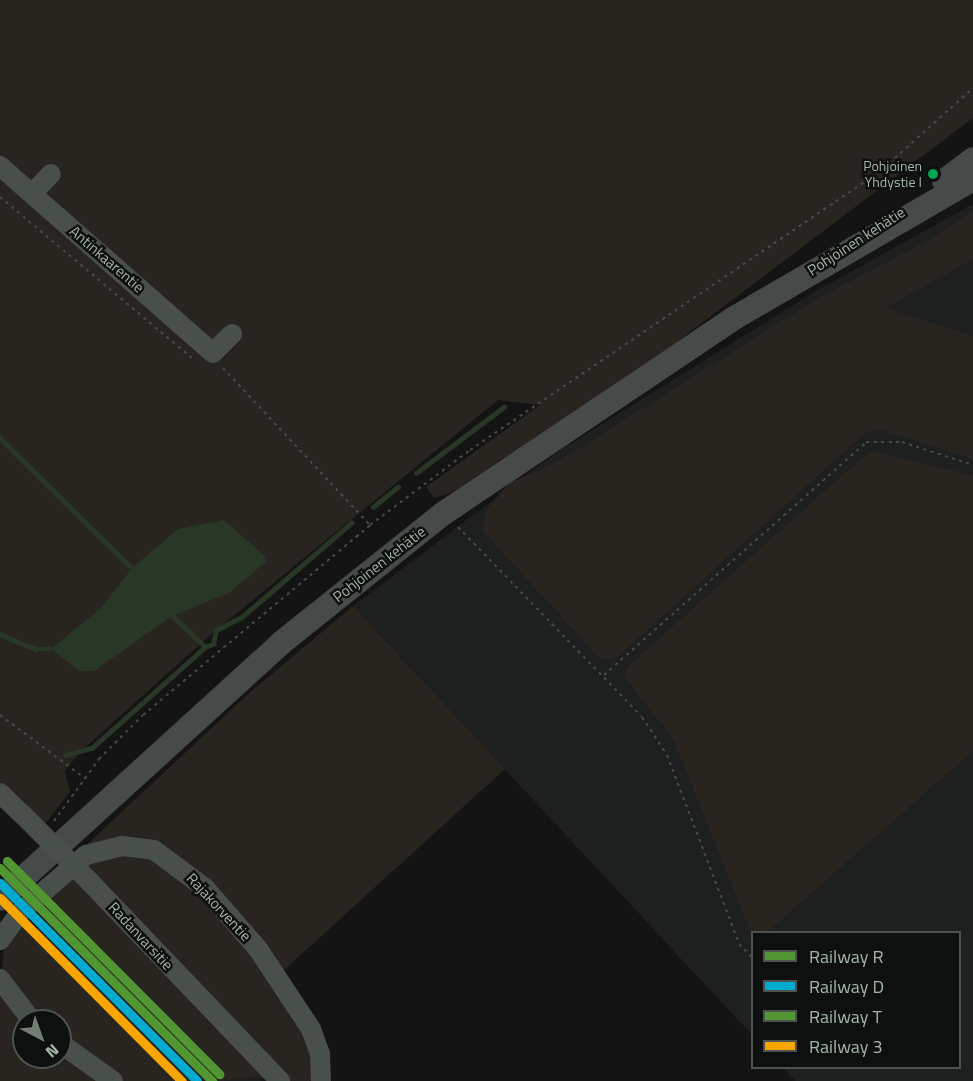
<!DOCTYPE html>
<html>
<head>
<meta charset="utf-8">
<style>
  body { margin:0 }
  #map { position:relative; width:973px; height:1081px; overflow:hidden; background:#141414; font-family:"Titillium Web",sans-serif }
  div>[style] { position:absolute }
  .built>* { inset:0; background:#1e201f }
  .green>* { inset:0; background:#28241f }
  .water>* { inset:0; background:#283726 }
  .stream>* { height:4.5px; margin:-2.25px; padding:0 2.25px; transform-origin:2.25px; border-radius:2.25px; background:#283726 }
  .path>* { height:2px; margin-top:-1px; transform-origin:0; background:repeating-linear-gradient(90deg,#454a46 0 3px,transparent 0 7.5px) }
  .minor>* { height:20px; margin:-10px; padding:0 10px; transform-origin:10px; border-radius:10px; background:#494f4a }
  .major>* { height:24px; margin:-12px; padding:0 12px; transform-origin:12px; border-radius:12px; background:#464a48 }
  .minor-bridge>* { height:20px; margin:-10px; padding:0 10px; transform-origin:10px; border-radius:10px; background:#494f4a }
  .rail-1>* { height:9px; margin:-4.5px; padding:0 4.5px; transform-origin:4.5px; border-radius:4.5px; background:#529533 }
  .rail-2>* { height:9px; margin:-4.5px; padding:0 4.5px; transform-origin:4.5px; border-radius:4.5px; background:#00a9ce }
  .rail-3>* { height:9px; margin:-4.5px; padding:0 4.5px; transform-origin:4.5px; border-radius:4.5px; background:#529533 }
  .rail-4>* { height:9px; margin:-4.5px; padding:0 4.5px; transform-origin:4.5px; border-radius:4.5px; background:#f7a600 }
  .dots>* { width:16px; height:16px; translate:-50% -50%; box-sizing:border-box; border:3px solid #0e100f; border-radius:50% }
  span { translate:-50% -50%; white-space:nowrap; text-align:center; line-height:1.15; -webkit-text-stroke:5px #0e100f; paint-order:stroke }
  .bus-label { font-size:14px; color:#a3b7a7 }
  .right { translate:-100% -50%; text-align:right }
  .street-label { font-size:15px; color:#a3b7a7 }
  .legend { position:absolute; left:751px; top:931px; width:210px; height:138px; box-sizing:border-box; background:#0e100f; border:2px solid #4a534c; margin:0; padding:8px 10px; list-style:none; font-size:18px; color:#a3b7a7 }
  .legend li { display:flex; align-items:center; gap:12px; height:30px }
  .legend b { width:30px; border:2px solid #4a534c }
  .north { position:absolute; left:12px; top:1009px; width:60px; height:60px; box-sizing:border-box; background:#0e100f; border:2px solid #4a534c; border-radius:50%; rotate:139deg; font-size:16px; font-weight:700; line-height:24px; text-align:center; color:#a3b7a7 }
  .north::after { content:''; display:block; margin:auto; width:21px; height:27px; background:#717e74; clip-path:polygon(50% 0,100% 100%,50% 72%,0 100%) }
</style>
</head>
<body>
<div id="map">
  <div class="built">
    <div style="clip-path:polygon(973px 204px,973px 1081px,796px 1081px,783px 1068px,960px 1068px,960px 932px,752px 932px,752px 1035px,353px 606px,554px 454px,816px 291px)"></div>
    <div style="clip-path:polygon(74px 893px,261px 1081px,191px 1081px,36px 930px)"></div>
  </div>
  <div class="green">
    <div style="clip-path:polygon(0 0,973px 0,973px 118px,678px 341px,452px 493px,434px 498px,426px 487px,540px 405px,498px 400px,216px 630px,80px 752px,65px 771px,70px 792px,44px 825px,0 788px)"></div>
    <div style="clip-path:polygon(973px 211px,973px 259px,886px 308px,973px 336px,973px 459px,882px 430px,865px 433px,615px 659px,600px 659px,483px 531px,486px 510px,509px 483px,559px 461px,820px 297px,933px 238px)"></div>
    <div style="clip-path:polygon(870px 451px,973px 475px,973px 751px,767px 932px,752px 935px,673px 739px,624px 677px,627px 667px)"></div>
    <div style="clip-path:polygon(353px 606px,505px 769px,283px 971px,209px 884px,117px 839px,81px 850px,248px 694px)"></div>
    <div style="clip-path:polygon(146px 852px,205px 894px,305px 1024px,317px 1081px,286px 1081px,82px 863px)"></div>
    <div style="clip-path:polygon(71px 872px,274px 1081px,254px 1077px,219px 1081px,40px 898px)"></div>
    <div style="clip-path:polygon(24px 917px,36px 930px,191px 1081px,120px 1081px,60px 1035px,60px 1021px,43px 1021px,2px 969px,5px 939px)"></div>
    <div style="clip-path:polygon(0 989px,24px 1021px,24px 1057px,60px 1057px,60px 1047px,105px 1081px,0 1081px)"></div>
  </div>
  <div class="water">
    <div style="clip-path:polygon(224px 520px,264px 555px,266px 562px,229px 593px,172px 616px,94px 671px,79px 671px,51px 649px,102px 607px,132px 568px,178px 529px)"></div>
  </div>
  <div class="stream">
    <div style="left:0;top:438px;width:185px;rotate:44.6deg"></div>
    <div style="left:416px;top:473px;width:110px;rotate:-36.9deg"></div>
    <div style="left:373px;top:507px;width:32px;rotate:-39deg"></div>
    <div style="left:0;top:634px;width:39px;rotate:23deg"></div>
    <div style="left:36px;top:649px;width:15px"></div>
    <div style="left:205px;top:647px;width:9px;rotate:-21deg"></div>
    <div style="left:213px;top:644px;width:14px;rotate:-78deg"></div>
    <div style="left:216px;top:630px;width:30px;rotate:-27deg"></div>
    <div style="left:243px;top:616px;width:143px;rotate:-40.7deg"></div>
    <div style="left:65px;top:755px;width:28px;rotate:-15deg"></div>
    <div style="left:92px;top:748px;width:152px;rotate:-41.8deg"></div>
    <div style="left:205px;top:647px;width:45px;rotate:-136.8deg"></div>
  </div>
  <div class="path">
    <div style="left:0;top:197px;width:253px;rotate:40deg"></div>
    <div style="left:223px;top:368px;width:215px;rotate:46.9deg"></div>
    <div style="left:458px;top:527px;width:264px;rotate:45.9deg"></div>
    <div style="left:642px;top:717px;width:45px;rotate:56.7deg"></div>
    <div style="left:667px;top:755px;width:202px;rotate:69.1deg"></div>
    <div style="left:739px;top:944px;width:18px;rotate:45deg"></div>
    <div style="left:604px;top:675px;width:351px;rotate:-41.6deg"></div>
    <div style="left:866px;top:442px;width:36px"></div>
    <div style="left:902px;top:442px;width:75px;rotate:17.9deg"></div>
    <div style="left:0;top:715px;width:107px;rotate:36.7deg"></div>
    <div style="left:54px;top:821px;width:77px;rotate:-54deg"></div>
    <div style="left:99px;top:759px;width:62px;rotate:-45deg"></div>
    <div style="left:143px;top:715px;width:296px;rotate:-39.9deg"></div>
    <div style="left:370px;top:525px;width:125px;rotate:-36.9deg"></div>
    <div style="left:470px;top:450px;width:493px;rotate:-34.2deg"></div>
    <div style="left:878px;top:173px;width:127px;rotate:-41.8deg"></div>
  </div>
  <div class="minor">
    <div style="left:0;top:166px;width:283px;rotate:41.3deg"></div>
    <div style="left:213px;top:353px;width:27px;rotate:-45deg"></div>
    <div style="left:33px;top:193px;width:26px;rotate:-47deg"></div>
    <div style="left:0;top:793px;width:30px;rotate:44deg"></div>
    <div style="left:89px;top:881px;width:277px;rotate:46.3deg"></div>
    <div style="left:0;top:940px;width:34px;rotate:-54deg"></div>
    <div style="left:20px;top:912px;width:87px;rotate:-40.8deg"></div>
    <div style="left:86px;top:855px;width:37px;rotate:-14deg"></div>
    <div style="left:122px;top:846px;width:32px;rotate:7deg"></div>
    <div style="left:154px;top:850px;width:64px;rotate:36.7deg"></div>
    <div style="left:205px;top:888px;width:81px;rotate:49deg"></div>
    <div style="left:258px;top:949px;width:96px;rotate:56.5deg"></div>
    <div style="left:311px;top:1029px;width:27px;rotate:70deg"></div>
    <div style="left:320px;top:1054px;width:27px;rotate:88deg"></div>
    <div style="left:0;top:979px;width:53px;rotate:52.7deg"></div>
    <div style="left:60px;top:1043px;width:65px;rotate:35.6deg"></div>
  </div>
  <div class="major">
    <div style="left:944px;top:181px;width:36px;rotate:-37deg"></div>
    <div style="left:0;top:899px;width:380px;rotate:-42.3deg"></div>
    <div style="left:281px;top:643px;width:208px;rotate:-38.6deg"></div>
    <div style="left:444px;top:513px;width:352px;rotate:-33.9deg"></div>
    <div style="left:736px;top:317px;width:274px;rotate:-30.2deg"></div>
  </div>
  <div class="minor-bridge">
    <div style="left:22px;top:814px;width:95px;rotate:45deg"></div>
  </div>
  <div class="rail-1">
    <div style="left:0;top:868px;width:301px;rotate:45.1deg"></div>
  </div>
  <div class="rail-2">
    <div style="left:0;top:883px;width:279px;rotate:45.1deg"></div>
  </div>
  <div class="rail-3">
    <div style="left:7px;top:861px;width:301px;rotate:45.1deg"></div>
  </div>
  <div class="rail-4">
    <div style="left:0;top:898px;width:258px;rotate:45.2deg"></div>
  </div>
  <div class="dots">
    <div style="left:933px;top:174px;background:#00a651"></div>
  </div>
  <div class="bus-label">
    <span class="right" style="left:922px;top:174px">Pohjoinen<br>Yhdystie I</span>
  </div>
  <div class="street-label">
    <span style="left:856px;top:241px;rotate:-33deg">Pohjoinen kehätie</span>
    <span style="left:107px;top:259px;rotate:41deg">Antinkaarentie</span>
    <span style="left:379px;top:564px;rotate:-38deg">Pohjoinen kehätie</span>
    <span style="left:219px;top:907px;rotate:47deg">Rajakorventie</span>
    <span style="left:141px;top:936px;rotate:47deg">Radanvarsitie</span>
  </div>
  <ul class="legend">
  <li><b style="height:8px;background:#529533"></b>Railway R</li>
  <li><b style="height:8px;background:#00a9ce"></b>Railway D</li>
  <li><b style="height:8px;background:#529533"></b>Railway T</li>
  <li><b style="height:8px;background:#f7a600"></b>Railway 3</li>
  </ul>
  <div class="north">N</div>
</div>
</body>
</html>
